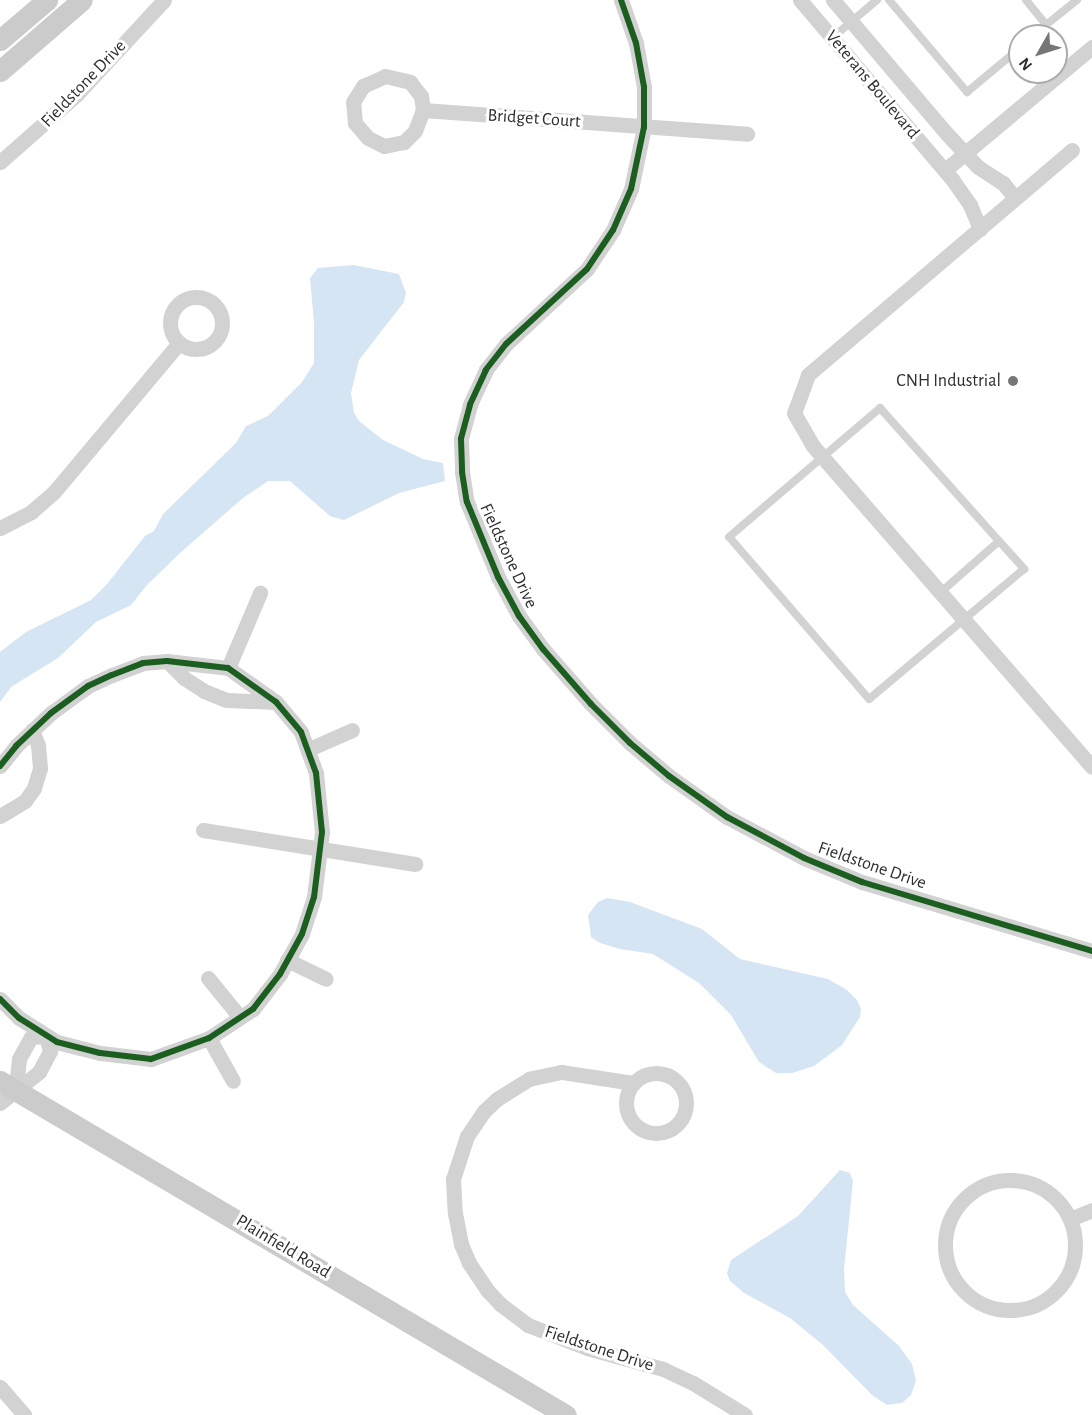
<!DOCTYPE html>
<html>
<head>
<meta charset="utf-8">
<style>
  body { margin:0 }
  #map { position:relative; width:1092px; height:1415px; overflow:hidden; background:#fff; font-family:"Alegreya Sans",sans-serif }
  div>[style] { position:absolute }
  .water>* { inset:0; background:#d5e5f4 }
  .lane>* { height:8px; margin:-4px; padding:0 4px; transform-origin:4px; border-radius:4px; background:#d2d2d2 }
  .street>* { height:15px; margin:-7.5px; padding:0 7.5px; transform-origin:7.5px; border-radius:7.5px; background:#d2d2d2 }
  .street>.ring { margin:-7.5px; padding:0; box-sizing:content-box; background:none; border:15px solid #d2d2d2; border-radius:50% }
  .secondary>* { height:21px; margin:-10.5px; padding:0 10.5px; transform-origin:10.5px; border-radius:10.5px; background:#cbcbcb }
  .cycleway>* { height:6px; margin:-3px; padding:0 3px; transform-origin:3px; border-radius:3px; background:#1b5e20 }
  .dots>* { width:16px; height:16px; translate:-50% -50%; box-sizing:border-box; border:3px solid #fff; border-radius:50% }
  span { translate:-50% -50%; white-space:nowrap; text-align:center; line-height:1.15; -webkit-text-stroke:6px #fff; paint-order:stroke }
  .street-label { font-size:18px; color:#2d2d2d }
  .poi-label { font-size:18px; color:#2d2d2d }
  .right { translate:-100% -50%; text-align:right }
  .north { position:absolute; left:1008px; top:24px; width:60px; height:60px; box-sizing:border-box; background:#fff; border:2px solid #ababab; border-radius:50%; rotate:231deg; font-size:16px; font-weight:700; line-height:24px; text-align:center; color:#2d2d2d }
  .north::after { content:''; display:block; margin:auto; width:21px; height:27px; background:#767676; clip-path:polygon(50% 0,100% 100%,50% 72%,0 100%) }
</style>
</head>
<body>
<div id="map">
  <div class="water">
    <div style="clip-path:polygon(353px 265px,399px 274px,406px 293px,404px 302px,359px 360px,351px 393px,354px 413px,359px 421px,383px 440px,423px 459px,443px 463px,445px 481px,399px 493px,344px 520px,330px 516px,290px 481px,268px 481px,243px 498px,180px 553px,147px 585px,131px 605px,96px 622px,58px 658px,11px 687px,0 702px,0 652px,26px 632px,91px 600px,107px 584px,145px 536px,154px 531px,163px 514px,236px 443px,246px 426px,268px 416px,302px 382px,314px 363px,314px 323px,310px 278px,318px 268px)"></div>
    <div style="clip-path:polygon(607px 898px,630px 902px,702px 929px,740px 959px,828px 979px,847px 990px,857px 1000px,861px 1009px,860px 1017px,842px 1045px,814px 1066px,792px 1073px,776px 1073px,759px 1062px,731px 1015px,699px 983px,653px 954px,620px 949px,600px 943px,591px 937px,588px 915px,598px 902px)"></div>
    <div style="clip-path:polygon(840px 1170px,850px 1173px,853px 1181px,844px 1269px,845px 1292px,853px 1305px,899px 1346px,912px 1364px,916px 1381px,911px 1395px,902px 1403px,887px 1405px,872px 1395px,823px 1345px,790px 1318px,744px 1293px,730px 1281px,727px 1273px,731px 1260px,798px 1216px)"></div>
  </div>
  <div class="lane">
    <div style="left:889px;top:0;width:121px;rotate:49.7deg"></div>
    <div style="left:967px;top:92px;width:69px;rotate:-39.7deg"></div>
    <div style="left:1026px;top:0;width:32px;rotate:51deg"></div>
    <div style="left:1046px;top:25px;width:16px;rotate:137deg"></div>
    <div style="left:1046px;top:25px;width:40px;rotate:-39deg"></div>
    <div style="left:832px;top:38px;width:59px;rotate:-40.2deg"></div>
    <div style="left:941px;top:592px;width:77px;rotate:-41.3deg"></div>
    <div style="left:999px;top:541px;width:38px;rotate:48deg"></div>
    <div style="left:1024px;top:569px;width:202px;rotate:140deg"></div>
    <div style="left:869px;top:699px;width:214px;rotate:-130.8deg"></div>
    <div style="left:729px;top:537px;width:199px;rotate:-40.5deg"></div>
    <div style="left:880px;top:408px;width:178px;rotate:48.2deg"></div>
  </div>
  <div class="street">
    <div style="left:621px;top:0;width:46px;rotate:70.8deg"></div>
    <div style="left:636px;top:43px;width:45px;rotate:79.7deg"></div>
    <div style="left:644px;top:87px;width:40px;rotate:90deg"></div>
    <div style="left:644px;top:127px;width:63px;rotate:101.8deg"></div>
    <div style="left:631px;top:189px;width:45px;rotate:113.7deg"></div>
    <div style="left:613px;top:230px;width:47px;rotate:123.7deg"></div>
    <div style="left:587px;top:269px;width:110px;rotate:137.2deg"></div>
    <div style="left:506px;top:344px;width:33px;rotate:128deg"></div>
    <div style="left:486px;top:370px;width:38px;rotate:115deg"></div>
    <div style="left:470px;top:405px;width:35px;rotate:105deg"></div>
    <div style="left:461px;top:439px;width:33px;rotate:88deg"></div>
    <div style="left:462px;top:472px;width:30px;rotate:81deg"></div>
    <div style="left:467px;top:502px;width:81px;rotate:67.5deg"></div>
    <div style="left:498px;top:577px;width:44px;rotate:61.7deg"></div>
    <div style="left:519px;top:616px;width:41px;rotate:54deg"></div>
    <div style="left:543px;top:649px;width:73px;rotate:48.9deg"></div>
    <div style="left:591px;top:704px;width:55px;rotate:45deg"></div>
    <div style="left:630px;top:743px;width:51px;rotate:40.2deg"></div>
    <div style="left:669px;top:776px;width:71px;rotate:35.3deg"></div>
    <div style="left:727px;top:817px;width:87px;rotate:28deg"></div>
    <div style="left:804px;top:858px;width:63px;rotate:22.5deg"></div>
    <div style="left:862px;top:882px;width:240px;rotate:16.7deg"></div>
    <div style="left:800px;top:0;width:235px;rotate:49.7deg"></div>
    <div style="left:952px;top:179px;width:32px;rotate:55deg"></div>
    <div style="left:970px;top:205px;width:26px;rotate:67deg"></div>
    <div style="left:833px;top:0;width:176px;rotate:49.6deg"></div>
    <div style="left:947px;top:134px;width:45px;rotate:46.8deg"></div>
    <div style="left:978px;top:167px;width:30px;rotate:33deg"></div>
    <div style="left:1003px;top:183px;width:19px;rotate:51deg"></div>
    <div style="left:385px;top:76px;width:26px;rotate:13deg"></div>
    <div style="left:410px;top:82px;width:18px;rotate:52deg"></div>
    <div style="left:421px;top:96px;width:14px;rotate:82deg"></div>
    <div style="left:423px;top:110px;width:22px;rotate:111deg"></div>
    <div style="left:415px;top:131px;width:16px;rotate:135deg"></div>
    <div style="left:404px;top:142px;width:20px;rotate:169deg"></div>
    <div style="left:384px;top:146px;width:18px;rotate:-153deg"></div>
    <div style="left:368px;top:138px;width:20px;rotate:-131deg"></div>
    <div style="left:355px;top:123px;width:21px;rotate:-95deg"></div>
    <div style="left:353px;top:102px;width:19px;rotate:-58deg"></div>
    <div style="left:363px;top:86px;width:24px;rotate:-24deg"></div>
    <div style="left:423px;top:110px;width:325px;rotate:4.2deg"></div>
    <div style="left:1072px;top:150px;width:347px;rotate:139.6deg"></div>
    <div style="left:808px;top:375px;width:40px;rotate:110.2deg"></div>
    <div style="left:794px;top:413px;width:38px;rotate:60deg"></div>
    <div style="left:813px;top:446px;width:425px;rotate:49deg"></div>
    <div style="left:0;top:162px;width:103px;rotate:-41.4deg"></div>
    <div style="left:77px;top:94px;width:128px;rotate:-47.2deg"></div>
    <div style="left:945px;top:170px;width:192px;rotate:-39.9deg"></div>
    <div class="ring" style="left:170px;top:297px;width:37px;height:37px"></div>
    <div style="left:0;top:528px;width:35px;rotate:-27deg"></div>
    <div style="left:31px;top:512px;width:30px;rotate:-41deg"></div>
    <div style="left:54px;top:492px;width:194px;rotate:-50deg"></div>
    <div style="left:167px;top:661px;width:24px;rotate:45deg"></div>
    <div style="left:184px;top:678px;width:24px;rotate:33deg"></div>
    <div style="left:204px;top:691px;width:24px;rotate:22deg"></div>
    <div style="left:226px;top:700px;width:50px;rotate:2.3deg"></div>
    <div style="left:228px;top:668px;width:82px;rotate:-66.9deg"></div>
    <div style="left:309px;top:749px;width:47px;rotate:-23.8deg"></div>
    <div style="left:0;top:766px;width:26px;rotate:-51deg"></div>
    <div style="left:16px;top:746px;width:48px;rotate:-43.3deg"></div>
    <div style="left:51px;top:713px;width:46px;rotate:-36.1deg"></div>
    <div style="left:88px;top:686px;width:26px;rotate:-25deg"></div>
    <div style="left:112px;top:675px;width:33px;rotate:-21deg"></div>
    <div style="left:143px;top:663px;width:24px;rotate:-5deg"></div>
    <div style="left:167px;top:661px;width:61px;rotate:6.5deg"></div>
    <div style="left:228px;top:668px;width:59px;rotate:35.3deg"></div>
    <div style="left:276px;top:702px;width:39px;rotate:50deg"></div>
    <div style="left:301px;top:732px;width:44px;rotate:69.9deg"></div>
    <div style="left:316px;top:773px;width:59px;rotate:84.2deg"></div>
    <div style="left:322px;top:832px;width:65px;rotate:97deg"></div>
    <div style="left:314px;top:897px;width:39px;rotate:108deg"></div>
    <div style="left:302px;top:934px;width:46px;rotate:118.8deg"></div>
    <div style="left:280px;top:974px;width:44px;rotate:127.6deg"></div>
    <div style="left:253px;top:1009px;width:53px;rotate:146.6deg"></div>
    <div style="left:209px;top:1038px;width:62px;rotate:160.1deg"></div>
    <div style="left:151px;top:1059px;width:51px;rotate:-173.3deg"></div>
    <div style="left:100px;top:1053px;width:44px;rotate:-165.7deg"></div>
    <div style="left:57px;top:1042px;width:45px;rotate:-147.7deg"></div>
    <div style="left:19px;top:1018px;width:27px;rotate:-135deg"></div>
    <div style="left:0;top:816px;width:29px;rotate:-31deg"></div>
    <div style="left:25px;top:801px;width:16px;rotate:-55deg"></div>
    <div style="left:34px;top:788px;width:21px;rotate:-73deg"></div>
    <div style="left:40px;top:768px;width:23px;rotate:-95deg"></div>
    <div style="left:38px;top:745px;width:16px;rotate:-112deg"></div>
    <div style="left:203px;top:830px;width:215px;rotate:9.1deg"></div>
    <div style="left:287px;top:960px;width:43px;rotate:26deg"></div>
    <div style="left:208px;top:978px;width:49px;rotate:50.8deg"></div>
    <div style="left:209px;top:1038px;width:49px;rotate:60.8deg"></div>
    <div class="ring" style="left:626px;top:1073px;width:45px;height:45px"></div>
    <div style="left:633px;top:1083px;width:73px;rotate:-171.3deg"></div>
    <div style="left:561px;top:1072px;width:33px;rotate:168deg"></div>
    <div style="left:529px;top:1079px;width:38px;rotate:148deg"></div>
    <div style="left:497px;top:1099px;width:18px;rotate:137deg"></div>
    <div style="left:484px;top:1111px;width:30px;rotate:124deg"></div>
    <div style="left:467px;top:1136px;width:45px;rotate:108deg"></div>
    <div style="left:453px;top:1179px;width:34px;rotate:87deg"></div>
    <div style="left:455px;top:1213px;width:32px;rotate:79deg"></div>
    <div style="left:461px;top:1244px;width:21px;rotate:67deg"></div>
    <div style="left:469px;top:1263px;width:34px;rotate:56deg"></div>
    <div style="left:488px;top:1291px;width:18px;rotate:47deg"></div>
    <div style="left:500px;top:1304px;width:35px;rotate:37deg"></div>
    <div style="left:528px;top:1325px;width:63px;rotate:21.3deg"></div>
    <div style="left:587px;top:1348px;width:79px;rotate:15.4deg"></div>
    <div style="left:663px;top:1369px;width:33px;rotate:25deg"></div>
    <div style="left:693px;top:1383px;width:61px;rotate:31.6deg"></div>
    <div style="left:0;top:1103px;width:50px;rotate:-38.5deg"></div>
    <div style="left:39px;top:1072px;width:24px;rotate:-62deg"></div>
    <div style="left:50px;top:1051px;width:16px;rotate:-105deg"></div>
    <div style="left:46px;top:1036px;width:15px;rotate:176deg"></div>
    <div style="left:31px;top:1037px;width:25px;rotate:119deg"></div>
    <div style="left:19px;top:1059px;width:31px;rotate:96deg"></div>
    <div class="ring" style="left:945px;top:1180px;width:115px;height:115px"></div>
    <div style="left:1070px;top:1219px;width:24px;rotate:-22deg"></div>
    <div style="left:0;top:1387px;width:37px;rotate:49deg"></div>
  </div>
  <div class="secondary">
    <div style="left:0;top:40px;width:62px;rotate:-40.4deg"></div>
    <div style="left:0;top:71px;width:108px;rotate:-40.9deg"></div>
    <div style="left:0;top:1081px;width:657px;rotate:30.55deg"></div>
  </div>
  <div class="cycleway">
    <div style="left:621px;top:0;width:46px;rotate:70.8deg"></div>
    <div style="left:636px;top:43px;width:45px;rotate:79.7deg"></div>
    <div style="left:644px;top:87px;width:40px;rotate:90deg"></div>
    <div style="left:644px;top:127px;width:63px;rotate:101.8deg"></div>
    <div style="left:631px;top:189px;width:45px;rotate:113.7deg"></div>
    <div style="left:613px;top:230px;width:47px;rotate:123.7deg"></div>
    <div style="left:587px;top:269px;width:110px;rotate:137.2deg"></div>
    <div style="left:506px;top:344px;width:33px;rotate:128deg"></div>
    <div style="left:486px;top:370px;width:38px;rotate:115deg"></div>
    <div style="left:470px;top:405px;width:35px;rotate:105deg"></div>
    <div style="left:461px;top:439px;width:33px;rotate:88deg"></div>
    <div style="left:462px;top:472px;width:30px;rotate:81deg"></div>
    <div style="left:467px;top:502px;width:81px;rotate:67.5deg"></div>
    <div style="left:498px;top:577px;width:44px;rotate:61.7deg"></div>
    <div style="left:519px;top:616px;width:41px;rotate:54deg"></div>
    <div style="left:543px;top:649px;width:73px;rotate:48.9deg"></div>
    <div style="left:591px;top:704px;width:55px;rotate:45deg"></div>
    <div style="left:630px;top:743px;width:51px;rotate:40.2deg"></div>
    <div style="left:669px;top:776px;width:71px;rotate:35.3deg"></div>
    <div style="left:727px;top:817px;width:87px;rotate:28deg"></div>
    <div style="left:804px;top:858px;width:63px;rotate:22.5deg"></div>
    <div style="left:862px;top:882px;width:240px;rotate:16.7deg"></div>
    <div style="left:0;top:766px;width:26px;rotate:-51deg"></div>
    <div style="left:16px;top:746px;width:48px;rotate:-43.3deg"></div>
    <div style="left:51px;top:713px;width:46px;rotate:-36.1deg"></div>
    <div style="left:88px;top:686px;width:26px;rotate:-25deg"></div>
    <div style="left:112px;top:675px;width:33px;rotate:-21deg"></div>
    <div style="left:143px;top:663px;width:24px;rotate:-5deg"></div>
    <div style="left:167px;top:661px;width:61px;rotate:6.5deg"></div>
    <div style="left:228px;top:668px;width:59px;rotate:35.3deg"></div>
    <div style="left:276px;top:702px;width:39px;rotate:50deg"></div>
    <div style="left:301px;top:732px;width:44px;rotate:69.9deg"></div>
    <div style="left:316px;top:773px;width:59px;rotate:84.2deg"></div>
    <div style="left:322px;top:832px;width:65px;rotate:97deg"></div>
    <div style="left:314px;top:897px;width:39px;rotate:108deg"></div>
    <div style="left:302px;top:934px;width:46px;rotate:118.8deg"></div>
    <div style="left:280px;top:974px;width:44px;rotate:127.6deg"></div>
    <div style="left:253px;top:1009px;width:53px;rotate:146.6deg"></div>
    <div style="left:209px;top:1038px;width:62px;rotate:160.1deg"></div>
    <div style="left:151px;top:1059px;width:51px;rotate:-173.3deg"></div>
    <div style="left:100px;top:1053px;width:44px;rotate:-165.7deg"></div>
    <div style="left:57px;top:1042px;width:45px;rotate:-147.7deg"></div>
    <div style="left:19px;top:1018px;width:27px;rotate:-135deg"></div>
  </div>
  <div class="dots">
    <div style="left:1013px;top:381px;background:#767676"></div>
  </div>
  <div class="street-label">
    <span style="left:84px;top:84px;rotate:-46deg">Fieldstone Drive</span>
    <span style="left:872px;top:85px;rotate:50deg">Veterans Boulevard</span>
    <span style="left:534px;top:119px;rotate:4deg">Bridget Court</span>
    <span style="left:508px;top:556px;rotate:65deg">Fieldstone Drive</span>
    <span style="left:872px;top:866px;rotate:19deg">Fieldstone Drive</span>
    <span style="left:283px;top:1247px;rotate:31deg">Plainfield Road</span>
    <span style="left:599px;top:1349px;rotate:18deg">Fieldstone Drive</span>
  </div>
  <div class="poi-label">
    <span class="right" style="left:1001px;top:381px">CNH Industrial</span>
  </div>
  <div class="north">N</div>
</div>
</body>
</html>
